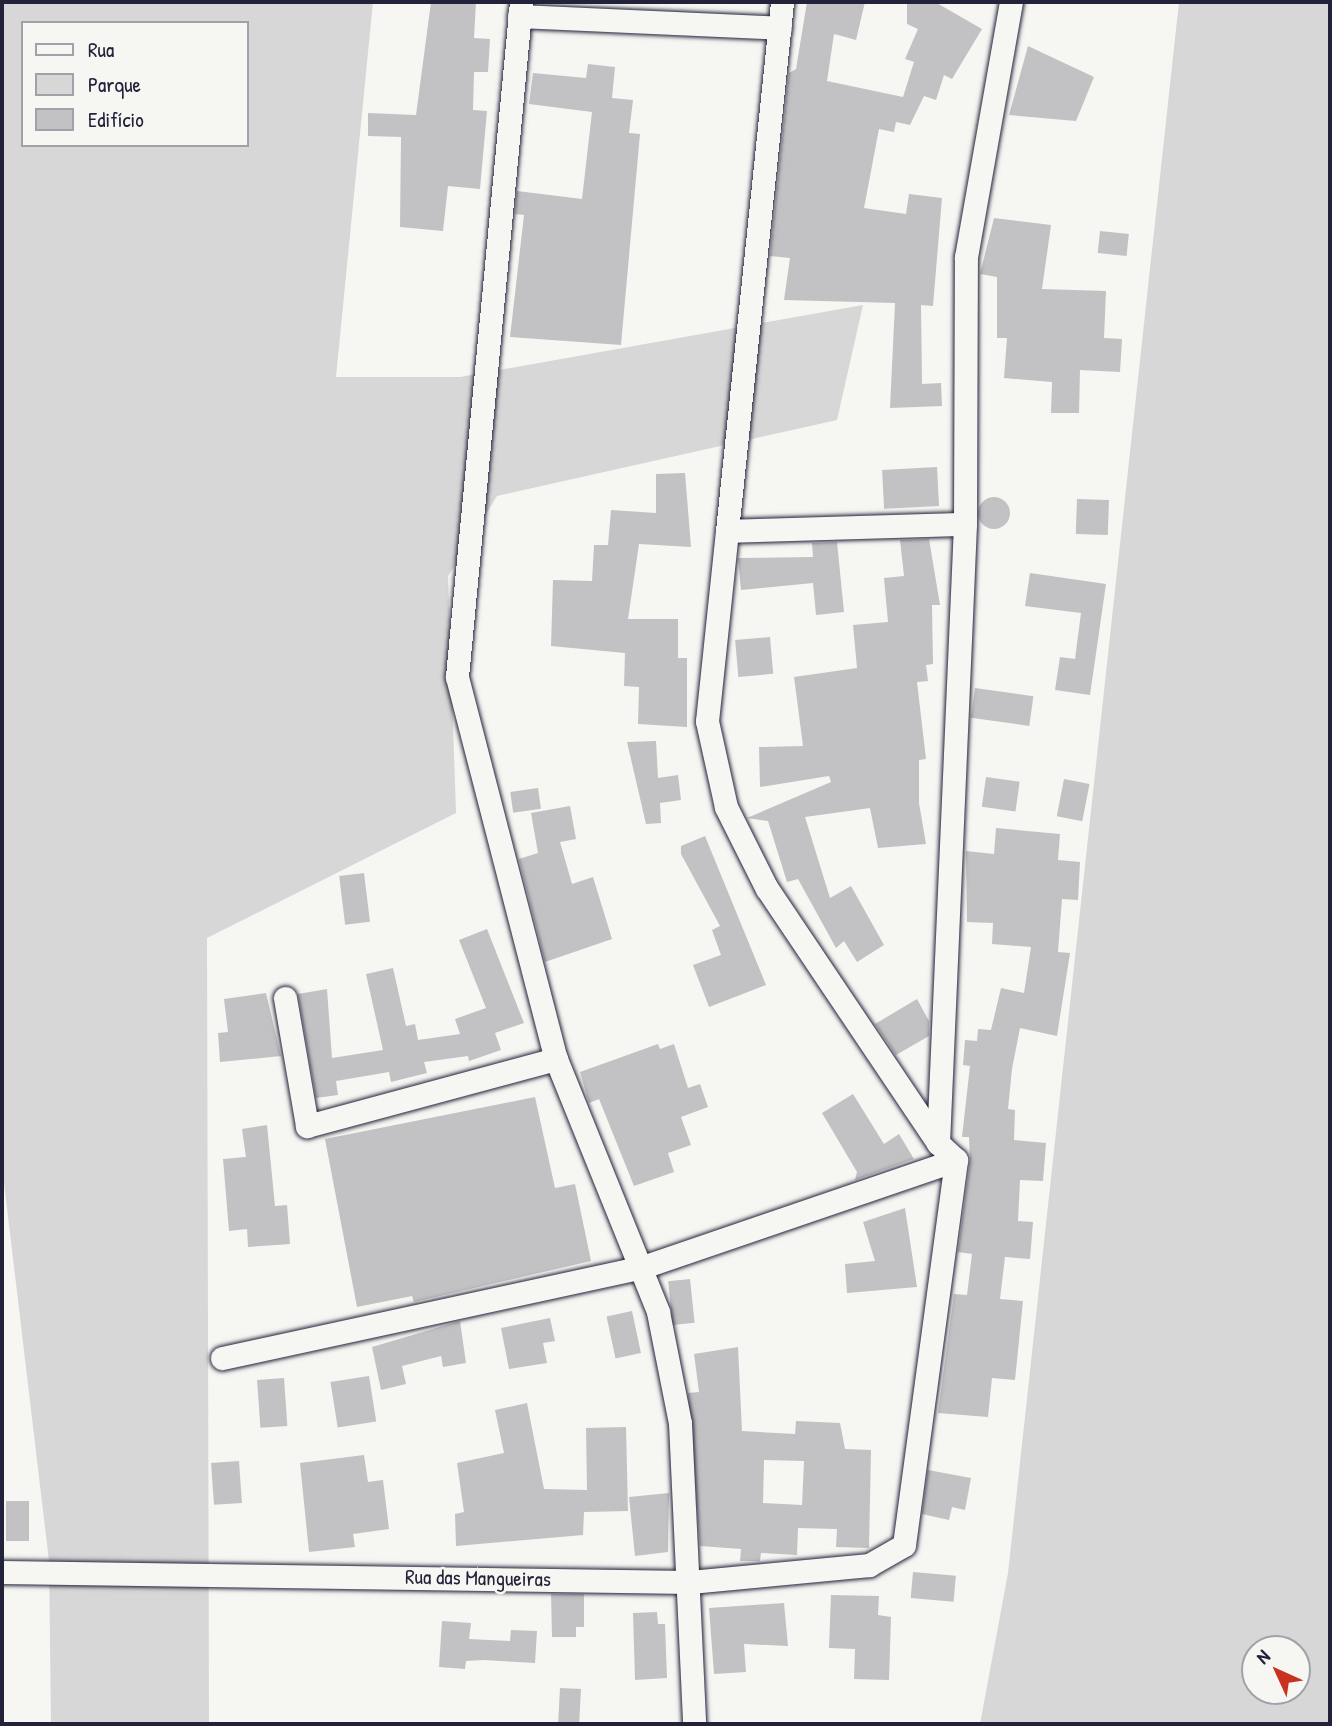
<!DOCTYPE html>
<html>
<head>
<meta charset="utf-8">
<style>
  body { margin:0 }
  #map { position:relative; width:1332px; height:1726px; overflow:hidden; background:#f6f6f2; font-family:"Patrick Hand",sans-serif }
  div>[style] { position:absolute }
  .green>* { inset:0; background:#d7d7d7 }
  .building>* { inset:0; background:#c2c2c4; transform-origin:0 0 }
  .round { border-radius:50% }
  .roads { filter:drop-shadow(0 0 2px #22223b) drop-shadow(0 0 2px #22223b) }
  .minor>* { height:23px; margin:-11.5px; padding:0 11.5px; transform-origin:11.5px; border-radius:11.5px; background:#f6f6f2 }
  span { translate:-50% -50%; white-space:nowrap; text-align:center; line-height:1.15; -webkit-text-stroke:5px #f6f6f2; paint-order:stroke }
  .street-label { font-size:21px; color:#22223b }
  .frame { position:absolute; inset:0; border:4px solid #22223b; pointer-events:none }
  .legend { position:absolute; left:21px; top:21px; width:228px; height:126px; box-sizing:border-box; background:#f6f6f2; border:2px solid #a1a1a9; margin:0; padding:9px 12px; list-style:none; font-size:21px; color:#22223b }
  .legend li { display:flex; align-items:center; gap:14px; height:35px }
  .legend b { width:35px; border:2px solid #a1a1a9 }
  .north { position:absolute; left:1241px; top:1635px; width:70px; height:70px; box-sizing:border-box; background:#f6f6f2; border:2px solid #a1a1a9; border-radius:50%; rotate:315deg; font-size:19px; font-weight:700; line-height:28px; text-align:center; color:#22223b }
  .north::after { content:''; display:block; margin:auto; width:24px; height:32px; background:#c8321e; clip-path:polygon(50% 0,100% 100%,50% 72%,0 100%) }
</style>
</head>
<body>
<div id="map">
  <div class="green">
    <div style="clip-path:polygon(evenodd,2px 2px,373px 2px,336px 377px,460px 377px,863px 305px,837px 420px,497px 496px,448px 576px,456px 813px,207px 938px,209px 1724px,51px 1724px,49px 1561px,2px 1166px,2px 2px,23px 23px,247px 23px,247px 145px,23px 145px,23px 23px)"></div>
    <div style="clip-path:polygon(evenodd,1179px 2px,1330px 2px,1330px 1724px,980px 1724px,1008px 1573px,1179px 2px,1255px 1649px,1297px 1649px,1297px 1691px,1255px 1691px,1255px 1649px)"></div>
  </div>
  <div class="building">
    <div style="clip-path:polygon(431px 2px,476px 2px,474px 38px,490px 39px,488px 72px,474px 72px,473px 110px,487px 111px,480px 189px,448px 186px,443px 231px,400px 227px,401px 137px,368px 136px,368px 113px,416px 115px)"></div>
    <div style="clip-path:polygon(807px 2px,865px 2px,856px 40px,834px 34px,827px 81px,903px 97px,914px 62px,905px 59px,918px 29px,907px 24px,907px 2px,935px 2px,982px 29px,952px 79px,944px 75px,936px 100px,924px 96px,910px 125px,896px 122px,894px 132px,879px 129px,864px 208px,906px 214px,909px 194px,942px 198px,933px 306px,921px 305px,922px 384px,941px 383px,942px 406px,890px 408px,895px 303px,784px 300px,790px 258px,770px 256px,789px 73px,796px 69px)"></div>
    <div style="clip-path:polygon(1028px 46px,1094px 77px,1076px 121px,1009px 115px)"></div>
    <div style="clip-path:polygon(588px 64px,615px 67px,612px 98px,633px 100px,629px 133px,640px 134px,621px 345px,510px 337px,524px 215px,515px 214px,517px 191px,582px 199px,592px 112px,529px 104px,533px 73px,586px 78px)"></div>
    <div style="clip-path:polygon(994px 218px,1051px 225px,1042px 289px,1106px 291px,1104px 338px,1122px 339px,1120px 372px,1080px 370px,1079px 413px,1051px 413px,1052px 382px,1004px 378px,1007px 338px,997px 338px,997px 277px,980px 274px)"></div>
    <div style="left:1100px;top:231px;width:29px;height:22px;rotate:6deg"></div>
    <div style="left:937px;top:467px;width:39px;height:55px;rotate:87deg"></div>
    <div style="clip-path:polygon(685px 473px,691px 547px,639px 544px,628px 619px,678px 619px,678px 658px,687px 658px,687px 727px,638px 724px,639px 687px,624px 686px,625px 653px,551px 646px,553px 580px,592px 581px,594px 545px,608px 545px,611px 510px,656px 513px,656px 474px)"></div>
    <div class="round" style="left:978px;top:497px;width:32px;height:32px"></div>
    <div style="left:1077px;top:499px;width:32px;height:35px;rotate:2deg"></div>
    <div style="clip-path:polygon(929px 539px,940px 605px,932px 605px,933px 664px,926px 665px,928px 681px,917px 682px,926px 759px,919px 760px,919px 803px,926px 844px,878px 848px,870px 808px,805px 817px,830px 898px,851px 886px,884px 945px,857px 962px,844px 941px,836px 948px,798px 879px,787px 882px,768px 821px,747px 818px,831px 782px,829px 776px,760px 787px,759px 747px,803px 746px,794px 677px,857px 668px,853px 625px,888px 622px,884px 578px,904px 576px,900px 540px)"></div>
    <div style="clip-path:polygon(837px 542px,844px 612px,816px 615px,813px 583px,741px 590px,738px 558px,813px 557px,812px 543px)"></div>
    <div style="clip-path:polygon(1030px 573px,1106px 584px,1090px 695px,1055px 690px,1060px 657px,1075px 659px,1081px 613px,1025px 606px)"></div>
    <div style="left:770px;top:637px;width:37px;height:35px;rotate:85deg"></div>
    <div style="left:975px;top:688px;width:59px;height:30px;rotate:8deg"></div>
    <div style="clip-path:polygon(656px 741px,658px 778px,678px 775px,681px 800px,660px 803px,661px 823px,646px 824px,627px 742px)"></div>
    <div style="left:986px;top:777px;width:34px;height:30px;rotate:8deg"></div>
    <div style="left:1064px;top:779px;width:26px;height:38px;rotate:11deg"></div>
    <div style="left:538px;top:788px;width:21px;height:28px;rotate:82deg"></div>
    <div style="clip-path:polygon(570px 806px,576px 839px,560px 842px,572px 884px,593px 877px,612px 939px,545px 962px,519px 859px,538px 853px,531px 813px)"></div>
    <div style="clip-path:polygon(996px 828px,1060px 834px,1058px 860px,1080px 862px,1078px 900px,1062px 899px,1058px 952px,1070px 953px,1057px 1036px,1020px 1028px,1012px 1069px,1008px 1109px,1015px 1110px,1014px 1140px,1046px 1143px,1043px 1181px,1020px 1180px,1018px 1221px,1033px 1222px,1030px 1259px,1005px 1257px,1000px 1299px,1023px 1301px,1015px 1380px,992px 1378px,988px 1417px,938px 1413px,954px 1294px,967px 1295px,972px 1254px,958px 1252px,970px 1162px,969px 1137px,962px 1137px,970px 1066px,963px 1065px,965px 1040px,977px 1041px,978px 1029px,991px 1030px,1001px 988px,1024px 993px,1031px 947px,992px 944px,993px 923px,967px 922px,966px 851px,994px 854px)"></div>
    <div style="clip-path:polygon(705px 836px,766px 985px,709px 1007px,693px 965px,721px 955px,712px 930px,720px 926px,681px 854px,681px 846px)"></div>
    <div style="left:364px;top:873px;width:49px;height:25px;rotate:83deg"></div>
    <div style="clip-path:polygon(487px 929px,524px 1023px,495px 1033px,501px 1050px,469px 1061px,468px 1056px,424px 1062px,427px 1073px,391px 1082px,389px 1072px,336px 1081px,338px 1095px,316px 1098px,298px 994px,327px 989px,332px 1058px,383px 1050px,366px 974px,393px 968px,406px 1026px,415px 1024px,418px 1040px,460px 1034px,455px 1019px,486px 1008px,459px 940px)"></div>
    <div style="clip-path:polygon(266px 993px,281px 1056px,220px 1062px,218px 1033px,228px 1032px,224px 999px)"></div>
    <div style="clip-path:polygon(917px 999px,929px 1021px,929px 1036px,896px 1055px,875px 1024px)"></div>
    <div style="clip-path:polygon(658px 1044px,660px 1049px,674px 1044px,688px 1088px,700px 1084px,708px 1107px,681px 1117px,691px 1145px,668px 1153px,674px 1172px,634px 1186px,599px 1099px,589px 1103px,580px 1072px)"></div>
    <div style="clip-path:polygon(853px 1094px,884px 1144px,899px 1134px,914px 1159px,855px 1180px,857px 1172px,822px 1113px)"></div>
    <div style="clip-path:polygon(535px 1097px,555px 1188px,575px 1184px,591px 1261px,414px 1302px,412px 1296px,357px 1307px,325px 1139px)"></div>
    <div style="clip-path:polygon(267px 1125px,275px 1206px,287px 1205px,290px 1244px,248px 1247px,247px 1229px,229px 1231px,223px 1159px,246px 1157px,242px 1129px)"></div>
    <div style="clip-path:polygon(905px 1208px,917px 1287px,847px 1293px,845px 1264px,875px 1261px,863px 1222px)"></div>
    <div style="left:690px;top:1279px;width:44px;height:22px;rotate:84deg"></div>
    <div style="left:632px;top:1311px;width:43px;height:26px;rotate:78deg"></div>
    <div style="clip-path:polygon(550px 1318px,555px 1341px,543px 1343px,547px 1363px,509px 1369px,501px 1328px)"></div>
    <div style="clip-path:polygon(460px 1321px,466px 1363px,443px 1367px,441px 1356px,402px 1366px,406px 1384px,381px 1390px,372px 1347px)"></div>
    <div style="clip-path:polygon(evenodd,738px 1347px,742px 1431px,795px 1434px,796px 1421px,840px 1423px,845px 1449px,871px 1450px,869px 1548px,836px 1547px,837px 1529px,798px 1528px,797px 1555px,761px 1553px,760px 1561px,740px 1561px,741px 1549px,700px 1546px,688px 1393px,699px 1392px,694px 1354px,738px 1347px,764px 1460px,804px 1461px,802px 1505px,763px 1503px,764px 1460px)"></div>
    <div style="left:369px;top:1376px;width:46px;height:39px;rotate:81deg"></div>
    <div style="left:284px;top:1378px;width:48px;height:27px;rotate:86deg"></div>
    <div style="clip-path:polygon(527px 1403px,544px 1489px,587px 1490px,586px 1428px,626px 1427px,628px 1511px,584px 1512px,583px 1535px,456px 1546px,455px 1514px,464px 1512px,457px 1463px,504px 1453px,495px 1410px)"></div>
    <div style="clip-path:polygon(364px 1455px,368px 1482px,383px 1480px,389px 1529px,353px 1534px,355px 1547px,309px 1552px,300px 1463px)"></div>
    <div style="left:239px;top:1461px;width:42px;height:28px;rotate:86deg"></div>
    <div style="clip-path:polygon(928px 1470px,971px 1478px,965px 1510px,952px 1507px,949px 1520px,922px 1514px)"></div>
    <div style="clip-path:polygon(669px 1493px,668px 1552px,635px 1556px,629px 1497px)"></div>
    <div style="left:6px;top:1501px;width:23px;height:40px"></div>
    <div style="left:913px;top:1572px;width:43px;height:26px;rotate:5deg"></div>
    <div style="clip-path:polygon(551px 1594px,584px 1594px,584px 1627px,576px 1627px,576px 1637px,552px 1637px)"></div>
    <div style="clip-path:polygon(831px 1595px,879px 1596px,878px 1615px,891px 1617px,889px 1680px,854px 1679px,855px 1649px,829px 1648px)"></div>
    <div style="clip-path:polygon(784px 1603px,788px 1646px,744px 1644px,746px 1672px,714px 1674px,709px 1608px)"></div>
    <div style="clip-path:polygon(657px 1612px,658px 1624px,665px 1624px,667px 1678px,635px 1680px,633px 1613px)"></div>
    <div style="clip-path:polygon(442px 1621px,471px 1623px,469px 1639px,510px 1641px,511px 1630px,537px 1631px,535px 1663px,483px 1660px,466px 1661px,465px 1669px,439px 1667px)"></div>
    <div style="left:560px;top:1688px;width:21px;height:36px;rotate:3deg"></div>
  </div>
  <div class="roads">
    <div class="minor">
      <div style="left:521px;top:2px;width:678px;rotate:95.42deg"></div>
      <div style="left:457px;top:677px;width:395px;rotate:75.5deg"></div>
      <div style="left:556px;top:1059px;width:273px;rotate:68deg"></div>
      <div style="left:658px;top:1312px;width:113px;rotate:78.8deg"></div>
      <div style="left:680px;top:1423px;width:301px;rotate:87.3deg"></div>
      <div style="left:519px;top:16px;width:261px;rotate:2.6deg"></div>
      <div style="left:727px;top:531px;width:532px;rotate:-84.06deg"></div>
      <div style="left:285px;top:998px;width:130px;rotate:80.2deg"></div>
      <div style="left:307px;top:1126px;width:258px;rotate:-15.1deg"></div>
      <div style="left:938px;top:1143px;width:306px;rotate:-123.9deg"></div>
      <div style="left:767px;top:889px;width:92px;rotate:-116.6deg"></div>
      <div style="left:726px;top:807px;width:88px;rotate:-102.5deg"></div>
      <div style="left:707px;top:721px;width:191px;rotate:-84deg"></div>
      <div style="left:727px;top:531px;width:238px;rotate:-1.7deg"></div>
      <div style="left:222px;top:1358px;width:431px;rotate:-12.2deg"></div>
      <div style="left:643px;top:1267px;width:331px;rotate:-18.9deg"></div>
      <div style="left:2px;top:1572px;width:688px;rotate:0.83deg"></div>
      <div style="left:690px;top:1582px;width:180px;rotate:-5.4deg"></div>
      <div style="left:869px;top:1565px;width:40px;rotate:-29.7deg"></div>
      <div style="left:904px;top:1545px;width:388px;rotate:-82.3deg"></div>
      <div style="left:956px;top:1160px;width:25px;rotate:-137deg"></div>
      <div style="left:938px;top:1143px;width:620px;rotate:-87.5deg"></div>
      <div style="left:965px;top:524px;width:267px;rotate:-89.8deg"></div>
      <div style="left:966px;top:257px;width:259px;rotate:-80deg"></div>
    </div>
  </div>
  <div class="street-label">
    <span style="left:478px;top:1578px;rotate:1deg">Rua das Mangueiras</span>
  </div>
  <div class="frame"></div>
  <ul class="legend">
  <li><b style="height:9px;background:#f6f6f2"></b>Rua</li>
  <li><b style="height:19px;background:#d7d7d7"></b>Parque</li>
  <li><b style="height:19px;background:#c2c2c4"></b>Edifício</li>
  </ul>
  <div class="north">N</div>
</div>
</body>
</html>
